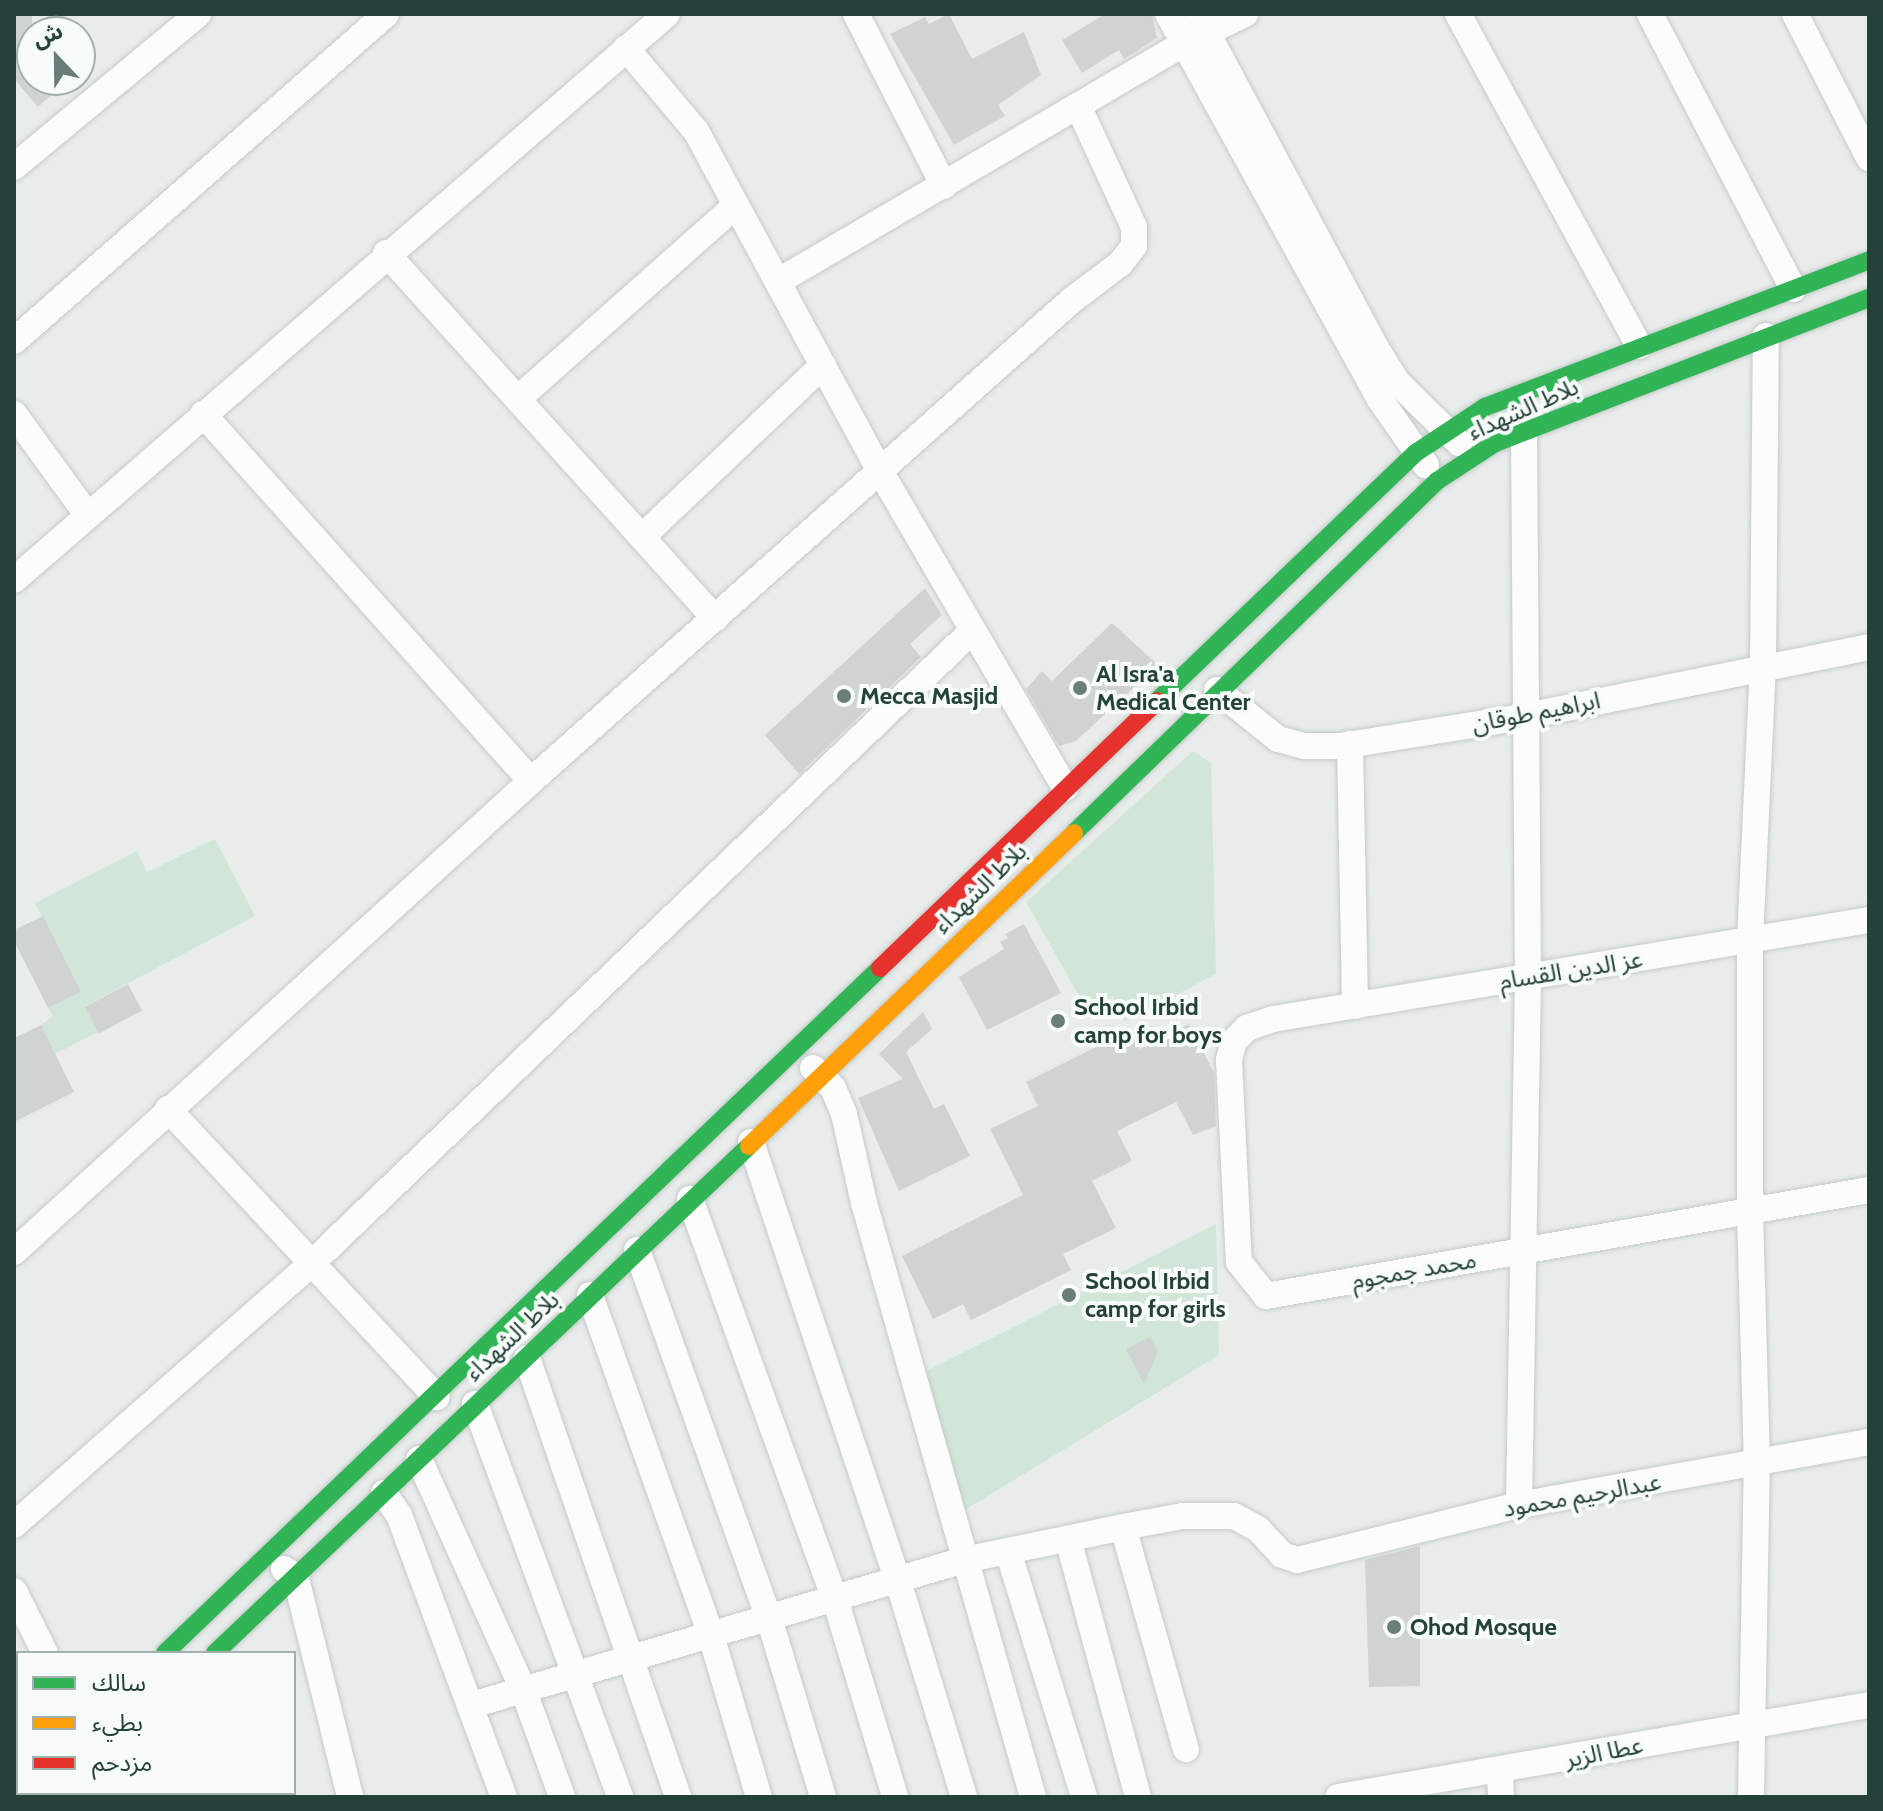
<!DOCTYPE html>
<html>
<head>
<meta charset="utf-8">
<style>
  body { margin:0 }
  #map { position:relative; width:1883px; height:1811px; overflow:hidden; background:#e8edeb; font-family:Cabin,"Noto Sans Arabic",sans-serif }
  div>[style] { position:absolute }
  .green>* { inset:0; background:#d1e6d8 }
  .building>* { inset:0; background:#cfd4d2; transform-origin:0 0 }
  .roads { filter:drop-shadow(0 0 2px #c5cac8) drop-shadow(0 0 2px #c5cac8) }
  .street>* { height:26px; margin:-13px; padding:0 13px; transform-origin:13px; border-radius:13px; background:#fcfcfc }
  .fast>* { height:18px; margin:-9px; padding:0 9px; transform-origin:9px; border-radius:9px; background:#30b455 }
  .slow>* { height:18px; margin:-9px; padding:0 9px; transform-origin:9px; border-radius:9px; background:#ff9f0a }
  .jam>* { height:18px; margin:-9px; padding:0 9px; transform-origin:9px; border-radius:9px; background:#e5322d }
  .dots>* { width:22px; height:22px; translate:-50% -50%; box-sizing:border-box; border:4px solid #f7fbf9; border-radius:50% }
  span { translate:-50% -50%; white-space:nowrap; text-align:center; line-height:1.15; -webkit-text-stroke:8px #f7fbf9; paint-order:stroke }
  .street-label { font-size:24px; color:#24423a }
  .poi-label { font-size:24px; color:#24423a; font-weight:700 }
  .left { translate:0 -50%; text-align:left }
  .frame { position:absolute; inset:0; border:16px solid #24423a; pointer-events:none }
  .legend { position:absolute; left:16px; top:1651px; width:280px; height:144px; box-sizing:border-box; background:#f7fbf9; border:2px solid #a3b1ad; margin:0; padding:10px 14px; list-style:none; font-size:24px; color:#24423a }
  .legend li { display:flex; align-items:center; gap:16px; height:40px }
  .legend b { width:40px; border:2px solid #a3b1ad }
  .north { position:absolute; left:16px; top:16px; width:80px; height:80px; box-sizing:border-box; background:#f7fbf9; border:2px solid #a3b1ad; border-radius:50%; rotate:338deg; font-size:22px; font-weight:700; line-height:32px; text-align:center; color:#24423a }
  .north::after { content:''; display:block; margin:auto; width:28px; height:36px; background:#697e78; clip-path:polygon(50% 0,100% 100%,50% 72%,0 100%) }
</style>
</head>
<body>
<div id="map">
  <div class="green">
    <div style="clip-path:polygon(1193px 751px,1211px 763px,1216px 974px,1124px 1022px,1113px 997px,1087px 1010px,1026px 902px)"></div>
    <div style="clip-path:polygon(215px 839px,255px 916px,85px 1006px,98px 1032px,55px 1054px,41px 1025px,53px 1016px,48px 1008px,81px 992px,35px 903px,137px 851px,147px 872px)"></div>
    <div style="clip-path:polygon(1216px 1224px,1219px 1355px,958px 1514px,927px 1371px)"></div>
  </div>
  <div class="building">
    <div style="clip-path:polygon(14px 14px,32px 14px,32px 80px,69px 80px,38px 107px,14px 79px)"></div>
    <div style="clip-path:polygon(949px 14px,972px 59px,1024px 32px,1041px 75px,998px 105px,1005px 116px,954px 145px,890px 34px,925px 17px,929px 24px)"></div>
    <div style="clip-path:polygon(1105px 14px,1152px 14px,1157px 38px,1124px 59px,1119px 50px,1082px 73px,1062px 40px)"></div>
    <div style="clip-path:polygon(925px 588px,942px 615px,910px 644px,921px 657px,799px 774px,765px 735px)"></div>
    <div style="clip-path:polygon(1112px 623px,1158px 665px,1076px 741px,1059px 746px,1026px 689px,1042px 671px,1052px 681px)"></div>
    <div style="clip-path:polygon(43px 916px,81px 992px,48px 1008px,14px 941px,14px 930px)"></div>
    <div style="clip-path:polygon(1024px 924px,1061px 993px,987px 1030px,959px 977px,1004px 949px,1000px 942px,1008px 938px,1005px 934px)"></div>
    <div style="left:128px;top:984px;width:30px;height:49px;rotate:62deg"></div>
    <div style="clip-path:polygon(923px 1012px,932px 1029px,906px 1052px,934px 1109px,944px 1104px,970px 1156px,899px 1191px,858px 1098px,903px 1079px,879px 1054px)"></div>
    <div style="clip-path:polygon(1189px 1024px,1214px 1073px,1216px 1126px,1193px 1135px,1176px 1102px,1117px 1131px,1132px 1161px,1092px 1181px,1116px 1228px,1063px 1254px,1071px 1270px,971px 1320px,963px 1304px,933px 1319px,902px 1256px,1023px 1195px,990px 1129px,1038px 1106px,1026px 1082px,1130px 1030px,1139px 1049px)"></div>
    <div style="clip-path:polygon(41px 1025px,74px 1092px,14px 1122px,14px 1038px)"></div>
    <div style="clip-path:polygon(1150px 1337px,1158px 1352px,1144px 1384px,1126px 1349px)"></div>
    <div style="clip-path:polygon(1420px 1546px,1420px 1686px,1369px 1687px,1365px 1560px)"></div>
  </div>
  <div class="roads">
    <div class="street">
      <div style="left:856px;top:14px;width:193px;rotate:62.9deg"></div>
      <div style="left:1168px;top:14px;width:438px;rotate:61.2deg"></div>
      <div style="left:1379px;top:398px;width:82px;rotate:55deg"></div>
      <div style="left:1197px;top:14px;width:385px;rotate:61.8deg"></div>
      <div style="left:1379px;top:353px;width:36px;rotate:58deg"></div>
      <div style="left:1398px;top:383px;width:86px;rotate:44.5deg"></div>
      <div style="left:1458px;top:14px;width:378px;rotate:61.4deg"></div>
      <div style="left:1650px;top:14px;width:310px;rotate:62.5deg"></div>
      <div style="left:1795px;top:14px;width:162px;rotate:62.8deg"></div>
      <div style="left:626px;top:48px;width:109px;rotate:49.9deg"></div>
      <div style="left:696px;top:131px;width:387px;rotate:61.6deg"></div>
      <div style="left:880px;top:471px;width:367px;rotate:59.7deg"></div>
      <div style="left:14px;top:167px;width:239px;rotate:-39.7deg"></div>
      <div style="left:386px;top:253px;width:492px;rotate:48deg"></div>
      <div style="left:779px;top:281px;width:468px;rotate:-30.4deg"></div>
      <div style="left:1183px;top:44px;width:69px;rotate:-25.8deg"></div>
      <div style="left:14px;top:341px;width:495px;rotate:-41.3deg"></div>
      <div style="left:520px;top:397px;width:289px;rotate:-41.6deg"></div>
      <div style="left:14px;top:414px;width:122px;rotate:54deg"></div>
      <div style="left:203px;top:414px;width:492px;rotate:48.2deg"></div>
      <div style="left:643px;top:536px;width:248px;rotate:-43.5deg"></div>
      <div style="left:14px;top:580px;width:864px;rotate:-40.92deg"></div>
      <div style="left:1217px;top:690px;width:78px;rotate:38.8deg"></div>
      <div style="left:1278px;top:739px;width:28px;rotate:15deg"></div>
      <div style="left:1305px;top:746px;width:36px"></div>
      <div style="left:1341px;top:746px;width:183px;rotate:-9.1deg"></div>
      <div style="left:1522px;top:717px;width:354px;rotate:-11.4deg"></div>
      <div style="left:1350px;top:744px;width:262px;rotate:88.9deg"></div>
      <div style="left:1869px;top:920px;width:604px;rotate:170.57deg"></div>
      <div style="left:1273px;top:1019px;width:28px;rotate:161deg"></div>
      <div style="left:1247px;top:1028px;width:18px;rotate:135deg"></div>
      <div style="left:1234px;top:1041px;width:20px;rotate:105deg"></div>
      <div style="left:1229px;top:1060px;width:202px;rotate:87.2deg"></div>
      <div style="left:1239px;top:1262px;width:43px;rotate:51.5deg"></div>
      <div style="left:1266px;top:1296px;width:612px;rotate:-9.97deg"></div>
      <div style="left:813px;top:1068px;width:28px;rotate:45deg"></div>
      <div style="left:833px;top:1088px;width:28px;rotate:67deg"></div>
      <div style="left:844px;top:1114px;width:91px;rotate:77.3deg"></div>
      <div style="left:864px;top:1203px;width:618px;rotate:74.12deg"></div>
      <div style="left:168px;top:1109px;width:394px;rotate:47deg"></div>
      <div style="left:751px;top:1142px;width:463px;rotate:71.5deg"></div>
      <div style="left:898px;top:1581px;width:226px;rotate:73deg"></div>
      <div style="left:690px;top:1199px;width:425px;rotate:70.1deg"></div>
      <div style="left:835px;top:1599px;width:207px;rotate:73.1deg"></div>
      <div style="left:637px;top:1250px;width:391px;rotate:70.3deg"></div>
      <div style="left:769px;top:1618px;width:187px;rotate:73.2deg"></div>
      <div style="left:14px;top:1252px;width:699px;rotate:-42.33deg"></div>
      <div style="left:531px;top:781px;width:724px;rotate:-41.64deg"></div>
      <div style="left:1072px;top:300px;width:60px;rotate:-36.9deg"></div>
      <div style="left:1120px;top:264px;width:23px;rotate:-52deg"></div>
      <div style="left:1134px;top:246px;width:19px;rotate:-90deg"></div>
      <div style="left:1134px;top:227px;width:133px;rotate:-114.8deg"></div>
      <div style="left:590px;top:1295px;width:358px;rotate:70.4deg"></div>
      <div style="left:710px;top:1632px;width:172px;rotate:73.5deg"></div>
      <div style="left:527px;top:1358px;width:464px;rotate:71deg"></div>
      <div style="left:475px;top:1404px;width:419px;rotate:69.7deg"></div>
      <div style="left:419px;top:1459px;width:252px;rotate:65.7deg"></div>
      <div style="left:523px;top:1689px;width:115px;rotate:70.1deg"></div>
      <div style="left:384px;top:1493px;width:27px;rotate:56deg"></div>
      <div style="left:399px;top:1515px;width:301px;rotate:69.6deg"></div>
      <div style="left:1519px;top:1505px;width:528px;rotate:-89.02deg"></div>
      <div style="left:1528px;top:977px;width:545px;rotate:-90.42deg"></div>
      <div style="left:14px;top:1525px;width:395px;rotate:-41.3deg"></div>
      <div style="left:311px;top:1264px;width:914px;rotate:-43.76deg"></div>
      <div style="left:1123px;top:1527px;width:231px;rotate:74.2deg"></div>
      <div style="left:1068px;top:1539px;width:267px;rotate:74.8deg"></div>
      <div style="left:1008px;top:1551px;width:257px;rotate:72.8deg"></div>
      <div style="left:284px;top:1569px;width:15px;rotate:37deg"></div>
      <div style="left:296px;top:1578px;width:226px;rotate:76.1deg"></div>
      <div style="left:14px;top:1591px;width:69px;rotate:63.4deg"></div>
      <div style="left:472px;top:1705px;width:513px;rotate:-16.42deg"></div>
      <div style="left:964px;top:1560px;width:162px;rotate:-11.7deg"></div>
      <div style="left:1123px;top:1527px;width:61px;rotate:-10.4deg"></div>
      <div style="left:1183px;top:1516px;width:51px"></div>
      <div style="left:1234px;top:1516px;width:27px;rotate:28deg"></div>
      <div style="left:1258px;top:1529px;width:35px;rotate:47deg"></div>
      <div style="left:1282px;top:1555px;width:16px;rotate:18deg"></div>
      <div style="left:1297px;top:1560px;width:229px;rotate:-13.9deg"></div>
      <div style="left:1519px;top:1505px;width:356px;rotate:-10.2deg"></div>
      <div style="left:1500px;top:1770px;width:27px;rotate:88deg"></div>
      <div style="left:93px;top:1793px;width:4px;rotate:76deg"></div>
      <div style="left:1338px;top:1797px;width:539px;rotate:-9.83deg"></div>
      <div style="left:1751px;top:1797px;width:333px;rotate:-89deg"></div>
      <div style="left:1757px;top:1464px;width:254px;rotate:-91.6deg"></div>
      <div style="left:1750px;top:1210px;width:270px;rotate:-90deg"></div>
      <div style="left:1750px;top:940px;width:275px;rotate:-87.3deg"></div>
      <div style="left:1763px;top:665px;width:329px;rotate:-89.5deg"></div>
    </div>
    <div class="fast">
      <div style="left:1157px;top:701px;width:360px;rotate:-43.8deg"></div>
      <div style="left:1417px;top:452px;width:82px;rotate:-33.5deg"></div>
      <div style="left:1485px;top:407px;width:411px;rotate:-20.9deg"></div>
      <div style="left:1074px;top:833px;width:506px;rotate:-44.12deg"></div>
      <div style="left:1437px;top:481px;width:69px;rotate:-33.2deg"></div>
      <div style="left:1495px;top:443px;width:401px;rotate:-21.2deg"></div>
      <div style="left:165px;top:1653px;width:990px;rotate:-43.77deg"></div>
      <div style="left:215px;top:1653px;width:736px;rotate:-43.51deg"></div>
      <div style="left:14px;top:1795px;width:6px;rotate:-45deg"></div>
    </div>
    <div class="slow">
      <div style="left:749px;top:1146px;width:451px;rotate:-43.9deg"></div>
    </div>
    <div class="jam">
      <div style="left:880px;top:968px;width:385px;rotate:-43.9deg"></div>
      <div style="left:60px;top:1797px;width:6px;rotate:-45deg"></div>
    </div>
  </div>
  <div class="dots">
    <div style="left:1080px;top:688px;background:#697e78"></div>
    <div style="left:844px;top:696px;background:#697e78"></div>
    <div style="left:1058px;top:1021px;background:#697e78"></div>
    <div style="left:1069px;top:1295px;background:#697e78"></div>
    <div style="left:1394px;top:1627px;background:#697e78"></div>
  </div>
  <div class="street-label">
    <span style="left:1523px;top:409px;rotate:-24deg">بلاط الشهداء</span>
    <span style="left:1536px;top:712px;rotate:-11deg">ابراهيم طوقان</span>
    <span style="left:980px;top:888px;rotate:-44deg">بلاط الشهداء</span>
    <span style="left:1571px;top:970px;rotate:-9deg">عز الدين القسام</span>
    <span style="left:1414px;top:1270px;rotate:-10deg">محمد جمجوم</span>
    <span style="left:512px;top:1336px;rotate:-43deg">بلاط الشهداء</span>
    <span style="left:1582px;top:1495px;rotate:-10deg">عبدالرحيم محمود</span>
    <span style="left:1604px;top:1752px;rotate:-11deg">عطا الزير</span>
  </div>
  <div class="poi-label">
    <span class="left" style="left:1096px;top:688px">Al Isra'a<br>Medical Center</span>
    <span class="left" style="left:860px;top:696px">Mecca Masjid</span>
    <span class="left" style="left:1074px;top:1021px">School Irbid<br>camp for boys</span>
    <span class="left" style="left:1085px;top:1295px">School Irbid<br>camp for girls</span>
    <span class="left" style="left:1410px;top:1627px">Ohod Mosque</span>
  </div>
  <div class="frame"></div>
  <ul class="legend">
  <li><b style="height:10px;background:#30b455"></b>سالك</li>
  <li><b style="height:10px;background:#ff9f0a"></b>بطيء</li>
  <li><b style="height:10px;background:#e5322d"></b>مزدحم</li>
  </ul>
  <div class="north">ش</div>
</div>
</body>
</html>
